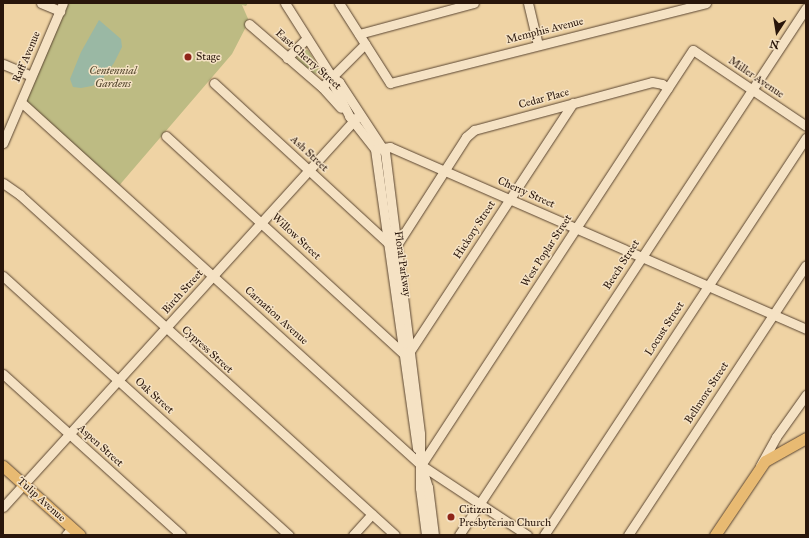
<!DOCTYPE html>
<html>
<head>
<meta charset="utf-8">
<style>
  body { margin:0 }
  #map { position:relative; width:809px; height:538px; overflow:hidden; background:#efd3a4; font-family:"IM FELL Great Primer",serif }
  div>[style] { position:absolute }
  .green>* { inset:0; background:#bdbb83 }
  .water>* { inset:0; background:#9ab8a4 }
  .roads { filter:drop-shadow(0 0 1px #5a4531) drop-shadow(0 0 1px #5a4531) }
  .minor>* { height:9px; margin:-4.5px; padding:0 4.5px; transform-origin:4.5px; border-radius:4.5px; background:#f5e2c4 }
  .major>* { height:11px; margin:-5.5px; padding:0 5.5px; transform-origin:5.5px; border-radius:5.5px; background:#e8ba72 }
  .dots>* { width:11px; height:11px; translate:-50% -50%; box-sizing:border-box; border:2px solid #f5e2c4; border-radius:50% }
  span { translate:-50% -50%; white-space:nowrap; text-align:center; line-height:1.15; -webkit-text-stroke:3px #f5e2c4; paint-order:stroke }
  .street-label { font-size:11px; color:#29160b }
  .poi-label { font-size:11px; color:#29160b }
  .left { translate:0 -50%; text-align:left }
  .park-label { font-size:11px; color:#55482f; font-style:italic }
  .frame { position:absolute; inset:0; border:4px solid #29160b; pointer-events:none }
  .north { position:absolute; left:757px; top:12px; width:40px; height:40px; -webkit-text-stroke:3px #f5e2c4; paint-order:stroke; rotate:192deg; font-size:11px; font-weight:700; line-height:16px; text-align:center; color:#29160b }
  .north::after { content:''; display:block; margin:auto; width:14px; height:18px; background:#29160b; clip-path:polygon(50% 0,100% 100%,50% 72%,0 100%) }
</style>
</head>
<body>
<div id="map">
  <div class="green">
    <div style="clip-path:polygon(64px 3px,248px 3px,246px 6px,242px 5px,249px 21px,232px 54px,117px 188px,21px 102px)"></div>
    <div style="clip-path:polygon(300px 49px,308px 50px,319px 67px,317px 74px,313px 73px,297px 60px,296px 53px)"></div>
  </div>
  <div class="water">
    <div style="clip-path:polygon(99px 20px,121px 39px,122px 47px,114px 63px,100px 82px,92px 86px,81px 88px,73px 87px,70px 79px,81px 52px)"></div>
  </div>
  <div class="roads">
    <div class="minor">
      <div style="left:41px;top:3px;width:21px;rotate:23deg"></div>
      <div style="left:285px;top:3px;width:88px;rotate:57.6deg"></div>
      <div style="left:332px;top:77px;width:9px;rotate:36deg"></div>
      <div style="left:339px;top:82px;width:84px;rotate:56.7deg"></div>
      <div style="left:385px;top:152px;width:284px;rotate:82.9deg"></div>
      <div style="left:420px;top:434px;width:54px;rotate:90deg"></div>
      <div style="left:420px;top:488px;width:47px;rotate:82.7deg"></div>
      <div style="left:339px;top:3px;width:95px;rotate:57.5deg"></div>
      <div style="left:390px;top:83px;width:326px;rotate:-14.2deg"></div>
      <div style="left:528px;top:3px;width:43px;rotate:76.6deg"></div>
      <div style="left:249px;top:24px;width:96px;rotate:40.8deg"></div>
      <div style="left:322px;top:87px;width:28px;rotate:48deg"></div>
      <div style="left:359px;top:34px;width:119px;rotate:-15.1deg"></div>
      <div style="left:287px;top:58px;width:28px;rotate:-45deg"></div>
      <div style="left:3px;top:64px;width:30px;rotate:23deg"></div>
      <div style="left:332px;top:77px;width:9px;rotate:77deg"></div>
      <div style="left:334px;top:86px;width:34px;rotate:63deg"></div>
      <div style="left:349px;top:116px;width:42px;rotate:51.8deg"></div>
      <div style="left:375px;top:149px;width:302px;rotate:82deg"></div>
      <div style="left:214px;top:83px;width:236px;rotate:42.6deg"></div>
      <div style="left:388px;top:243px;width:10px"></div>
      <div style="left:398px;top:243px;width:126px;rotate:-57.3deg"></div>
      <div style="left:466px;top:137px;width:11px;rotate:-41deg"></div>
      <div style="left:474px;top:130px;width:184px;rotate:-15.1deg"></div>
      <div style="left:652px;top:82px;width:10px;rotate:11deg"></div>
      <div style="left:662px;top:84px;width:7px;rotate:34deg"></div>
      <div style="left:322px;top:87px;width:61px;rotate:-45deg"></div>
      <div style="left:21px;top:102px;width:540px;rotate:42.22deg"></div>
      <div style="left:421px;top:465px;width:127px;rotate:33.4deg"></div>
      <div style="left:166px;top:136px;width:321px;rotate:42.5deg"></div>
      <div style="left:403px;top:353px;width:7px;rotate:-16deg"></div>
      <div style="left:410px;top:351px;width:297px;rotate:-56.7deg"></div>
      <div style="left:3px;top:143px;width:152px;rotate:-66.8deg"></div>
      <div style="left:377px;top:149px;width:13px;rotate:-9deg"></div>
      <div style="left:390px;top:147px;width:454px;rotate:23.6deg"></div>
      <div style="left:3px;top:183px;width:21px;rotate:35deg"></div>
      <div style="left:20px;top:195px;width:506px;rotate:42.2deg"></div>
      <div style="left:3px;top:276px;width:386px;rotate:42.2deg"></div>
      <div style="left:3px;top:374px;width:240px;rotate:42.1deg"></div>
      <div style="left:421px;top:465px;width:496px;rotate:-56.8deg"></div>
      <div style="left:693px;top:50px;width:136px;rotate:33.9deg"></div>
      <div style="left:760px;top:466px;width:33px;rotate:-61deg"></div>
      <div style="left:776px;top:437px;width:52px;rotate:-54.5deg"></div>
      <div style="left:423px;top:472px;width:16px;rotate:72deg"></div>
      <div style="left:428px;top:487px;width:48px;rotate:82.9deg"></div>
      <div style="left:3px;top:507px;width:530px;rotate:-47.76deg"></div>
      <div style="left:66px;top:535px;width:9px;rotate:-49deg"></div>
      <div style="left:353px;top:535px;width:28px;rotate:-48deg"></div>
      <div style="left:459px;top:535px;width:631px;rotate:-56.64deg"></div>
      <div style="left:544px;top:535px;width:476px;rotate:-56.6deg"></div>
      <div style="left:628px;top:535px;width:323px;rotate:-56.6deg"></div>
    </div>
    <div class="major">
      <div style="left:3px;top:466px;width:103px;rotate:41.9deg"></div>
      <div style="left:715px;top:535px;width:89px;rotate:-56deg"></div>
      <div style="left:765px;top:461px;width:47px;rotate:-29.3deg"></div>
    </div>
  </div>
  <div class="dots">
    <div style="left:188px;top:57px;background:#8f2418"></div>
    <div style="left:451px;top:517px;background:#8f2418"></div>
  </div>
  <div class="street-label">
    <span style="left:545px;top:31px;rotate:-14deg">Memphis Avenue</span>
    <span style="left:27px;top:57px;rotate:-67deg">Raff Avenue</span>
    <span style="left:308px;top:60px;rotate:42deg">East Cherry Street</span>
    <span style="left:756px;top:78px;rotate:34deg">Miller Avenue</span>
    <span style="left:544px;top:99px;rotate:-15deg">Cedar Place</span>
    <span style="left:309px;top:154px;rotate:43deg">Ash Street</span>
    <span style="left:526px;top:193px;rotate:24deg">Cherry Street</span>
    <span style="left:475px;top:230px;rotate:-57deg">Hickory Street</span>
    <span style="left:296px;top:237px;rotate:43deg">Willow Street</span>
    <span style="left:547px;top:251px;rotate:-57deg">West Poplar Street</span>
    <span style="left:402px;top:264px;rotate:82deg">Floral Parkway</span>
    <span style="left:622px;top:265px;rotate:-57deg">Beech Street</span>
    <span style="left:183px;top:292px;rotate:-48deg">Birch Street</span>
    <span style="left:276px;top:316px;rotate:42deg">Carnation Avenue</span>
    <span style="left:665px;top:329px;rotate:-57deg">Locust Street</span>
    <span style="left:207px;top:350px;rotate:42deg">Cypress Street</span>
    <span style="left:707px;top:393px;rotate:-57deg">Bellmore Street</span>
    <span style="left:154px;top:396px;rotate:42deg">Oak Street</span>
    <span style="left:100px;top:446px;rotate:42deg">Aspen Street</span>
    <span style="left:41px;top:500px;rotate:42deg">Tulip Avenue</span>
  </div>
  <div class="poi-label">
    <span class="left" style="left:196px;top:57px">Stage</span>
    <span class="left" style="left:459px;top:517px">Citizen<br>Presbyterian Church</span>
  </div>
  <div class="park-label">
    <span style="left:113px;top:78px">Centennial<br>Gardens</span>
  </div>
  <div class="frame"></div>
  <div class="north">N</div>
</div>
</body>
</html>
